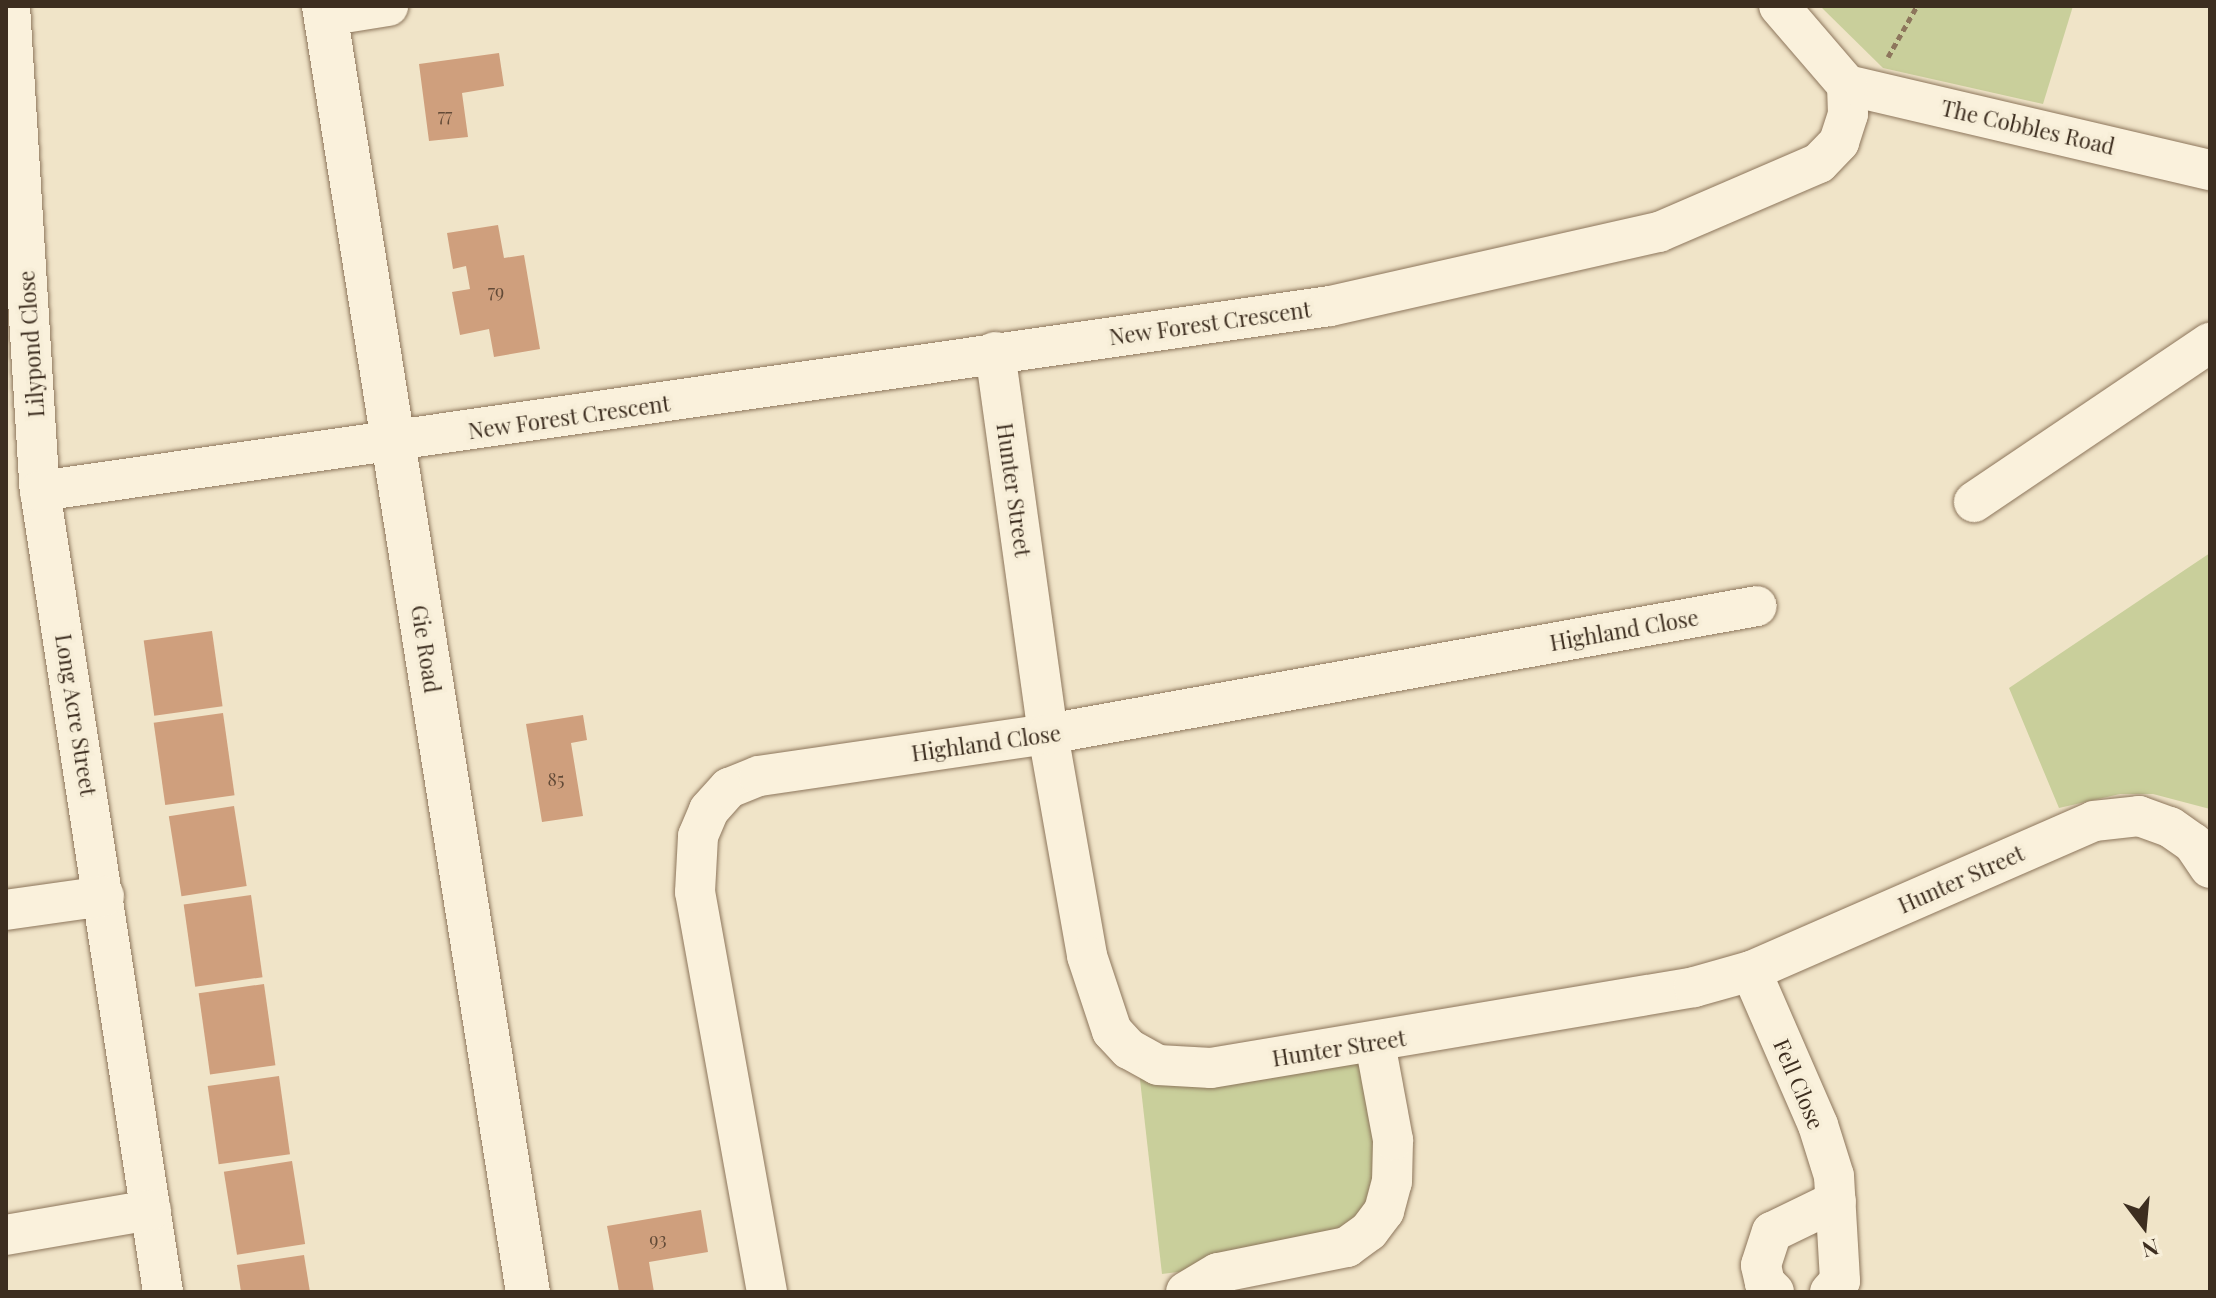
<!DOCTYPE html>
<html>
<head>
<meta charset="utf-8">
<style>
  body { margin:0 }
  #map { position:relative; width:2216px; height:1298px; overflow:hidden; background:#f0e4c8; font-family:"Playfair Display",serif }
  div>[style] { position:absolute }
  .green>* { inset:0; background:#c9cf9b }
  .building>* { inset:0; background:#cf9f7d; transform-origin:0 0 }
  .path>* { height:5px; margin-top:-2.5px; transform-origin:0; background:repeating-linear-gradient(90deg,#8d765c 0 6px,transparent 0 10px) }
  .roads { filter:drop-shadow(0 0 2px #8d765c) drop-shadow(0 0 2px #8d765c) }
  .street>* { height:40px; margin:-20px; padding:0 20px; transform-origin:20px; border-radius:20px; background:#faf1dc }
  .secondary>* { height:44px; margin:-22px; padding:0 22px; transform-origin:22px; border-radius:22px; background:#faf1dc }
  span { translate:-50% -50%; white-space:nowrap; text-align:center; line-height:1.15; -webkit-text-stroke:7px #f7eed8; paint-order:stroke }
  .number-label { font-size:18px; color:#624a37 }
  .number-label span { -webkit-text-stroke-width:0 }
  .street-label { font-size:22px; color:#3d2e20 }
  .frame { position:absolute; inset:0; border:8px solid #3d2e20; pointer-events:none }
  .north { position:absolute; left:2104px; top:1186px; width:80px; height:80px; -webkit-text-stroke:6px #f7eed8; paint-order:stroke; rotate:164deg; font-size:22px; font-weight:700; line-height:32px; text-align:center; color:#3d2e20 }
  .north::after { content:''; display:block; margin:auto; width:28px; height:36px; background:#3d2e20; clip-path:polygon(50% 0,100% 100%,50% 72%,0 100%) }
</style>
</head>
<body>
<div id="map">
  <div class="green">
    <div style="clip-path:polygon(1820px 6px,2073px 6px,2043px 104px,1883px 68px)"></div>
    <div style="clip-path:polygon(2210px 553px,2210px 809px,2153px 794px,2120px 794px,2059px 808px,2009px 688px)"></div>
    <div style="clip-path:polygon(1371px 1044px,1387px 1172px,1335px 1252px,1162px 1274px,1139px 1071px)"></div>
  </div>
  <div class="building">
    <div style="clip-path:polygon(499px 53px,504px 86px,462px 93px,468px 137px,429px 141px,419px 64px)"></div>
    <div style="clip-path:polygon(498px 225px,504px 258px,524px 255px,540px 349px,494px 357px,489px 329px,460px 335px,452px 292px,470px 289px,466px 266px,453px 269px,447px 233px)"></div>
    <div style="left:212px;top:631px;width:76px;height:69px;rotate:82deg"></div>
    <div style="left:223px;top:713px;width:83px;height:70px;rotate:82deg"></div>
    <div style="clip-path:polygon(583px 715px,587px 740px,571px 743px,583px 816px,542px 822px,526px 724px)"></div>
    <div style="left:234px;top:806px;width:81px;height:66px;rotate:81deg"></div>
    <div style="left:251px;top:895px;width:83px;height:68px;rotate:82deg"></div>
    <div style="left:264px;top:984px;width:82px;height:66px;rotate:82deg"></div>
    <div style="left:279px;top:1076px;width:79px;height:72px;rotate:82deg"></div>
    <div style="left:292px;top:1161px;width:84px;height:69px;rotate:81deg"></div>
    <div style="clip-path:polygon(701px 1210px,708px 1252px,649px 1262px,654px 1292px,619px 1292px,607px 1226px)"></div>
    <div style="clip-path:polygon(304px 1255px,310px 1292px,241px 1292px,237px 1265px)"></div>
  </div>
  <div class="path">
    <div style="left:1888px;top:57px;width:59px;rotate:-60.4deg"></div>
  </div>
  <div class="roads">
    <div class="street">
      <div style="left:10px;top:6px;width:486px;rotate:86.5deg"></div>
      <div style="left:40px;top:491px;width:810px;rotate:81.27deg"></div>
      <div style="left:325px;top:16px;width:64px;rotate:-9deg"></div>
      <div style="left:1847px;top:85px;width:373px;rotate:13.2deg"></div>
      <div style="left:995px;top:352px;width:386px;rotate:82.1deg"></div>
      <div style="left:1048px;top:734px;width:225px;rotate:80deg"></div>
      <div style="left:1087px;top:956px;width:79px;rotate:71.6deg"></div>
      <div style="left:1112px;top:1031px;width:25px;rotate:47deg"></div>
      <div style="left:1129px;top:1049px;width:33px;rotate:29deg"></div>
      <div style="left:1158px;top:1065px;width:53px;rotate:3.2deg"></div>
      <div style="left:1211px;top:1068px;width:490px;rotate:-9.5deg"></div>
      <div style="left:1694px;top:987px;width:59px;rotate:-15.7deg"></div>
      <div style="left:1751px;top:971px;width:374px;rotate:-23.6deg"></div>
      <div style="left:2094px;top:821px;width:45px;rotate:-6.3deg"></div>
      <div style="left:2139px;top:816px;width:33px;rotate:20deg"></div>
      <div style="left:2170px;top:827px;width:28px;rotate:35deg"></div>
      <div style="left:2193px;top:843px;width:30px;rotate:56deg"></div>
      <div style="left:40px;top:491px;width:1303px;rotate:-8.16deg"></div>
      <div style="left:1330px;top:306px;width:337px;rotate:-12.7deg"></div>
      <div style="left:1659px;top:232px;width:174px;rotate:-23.3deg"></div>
      <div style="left:1819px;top:163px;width:29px;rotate:-46deg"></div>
      <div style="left:1839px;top:142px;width:29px;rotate:-72deg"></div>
      <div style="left:1848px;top:114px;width:29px;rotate:-92deg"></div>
      <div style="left:1847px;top:85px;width:104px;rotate:-130.7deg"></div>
      <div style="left:1974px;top:502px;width:285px;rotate:-34deg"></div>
      <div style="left:6px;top:910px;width:99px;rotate:-8.1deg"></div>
      <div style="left:1751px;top:971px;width:168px;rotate:66.5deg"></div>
      <div style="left:1818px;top:1125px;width:53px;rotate:72.6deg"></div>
      <div style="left:1834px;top:1176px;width:105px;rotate:86.7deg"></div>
      <div style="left:1840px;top:1281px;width:15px;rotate:132deg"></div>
      <div style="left:6px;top:1235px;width:147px;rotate:-9.8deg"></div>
      <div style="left:767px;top:1292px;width:406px;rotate:-100.2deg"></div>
      <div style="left:695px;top:892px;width:56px;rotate:-86.9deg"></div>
      <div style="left:698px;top:836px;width:28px;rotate:-67deg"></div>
      <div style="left:709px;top:810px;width:30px;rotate:-48deg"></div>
      <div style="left:729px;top:788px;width:32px;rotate:-22deg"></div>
      <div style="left:759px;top:776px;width:292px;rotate:-8.3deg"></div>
      <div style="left:1048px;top:734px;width:720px;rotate:-10.23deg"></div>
      <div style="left:1186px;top:1292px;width:37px;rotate:-31deg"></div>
      <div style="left:1218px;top:1273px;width:132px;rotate:-11.4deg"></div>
      <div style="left:1347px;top:1247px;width:27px;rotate:-36deg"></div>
      <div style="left:1369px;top:1231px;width:25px;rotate:-53deg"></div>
      <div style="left:1384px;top:1211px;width:30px;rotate:-75deg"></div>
      <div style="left:1392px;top:1182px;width:42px;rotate:-88.6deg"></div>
      <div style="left:1393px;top:1140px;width:99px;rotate:-100.5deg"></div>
      <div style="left:1774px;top:1292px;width:13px;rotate:-135deg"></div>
      <div style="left:1765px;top:1283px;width:18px;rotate:-103deg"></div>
      <div style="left:1761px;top:1265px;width:35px;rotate:-72deg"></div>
      <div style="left:1772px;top:1232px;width:71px;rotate:-25.8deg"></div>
    </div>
    <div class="secondary">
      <div style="left:324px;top:6px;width:1302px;rotate:80.99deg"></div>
    </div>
  </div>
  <div class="number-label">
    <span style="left:445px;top:115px">77</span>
    <span style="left:496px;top:291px">79</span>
    <span style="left:556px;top:779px">85</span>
    <span style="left:658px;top:1239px">93</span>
  </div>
  <div class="street-label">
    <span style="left:2028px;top:127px;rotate:13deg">The Cobbles Road</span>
    <span style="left:1210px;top:323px;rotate:-8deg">New Forest Crescent</span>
    <span style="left:31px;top:344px;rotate:-94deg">Lilypond Close</span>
    <span style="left:569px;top:417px;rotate:-8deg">New Forest Crescent</span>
    <span style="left:1014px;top:490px;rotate:82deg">Hunter Street</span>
    <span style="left:1624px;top:630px;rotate:-10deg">Highland Close</span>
    <span style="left:426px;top:649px;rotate:81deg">Gie Road</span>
    <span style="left:76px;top:715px;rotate:81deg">Long Acre Street</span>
    <span style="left:986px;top:743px;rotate:-8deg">Highland Close</span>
    <span style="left:1961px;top:879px;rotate:-24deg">Hunter Street</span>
    <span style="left:1339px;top:1048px;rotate:-9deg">Hunter Street</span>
    <span style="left:1799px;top:1084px;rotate:67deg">Fell Close</span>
  </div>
  <div class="frame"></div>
  <div class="north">N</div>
</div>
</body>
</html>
